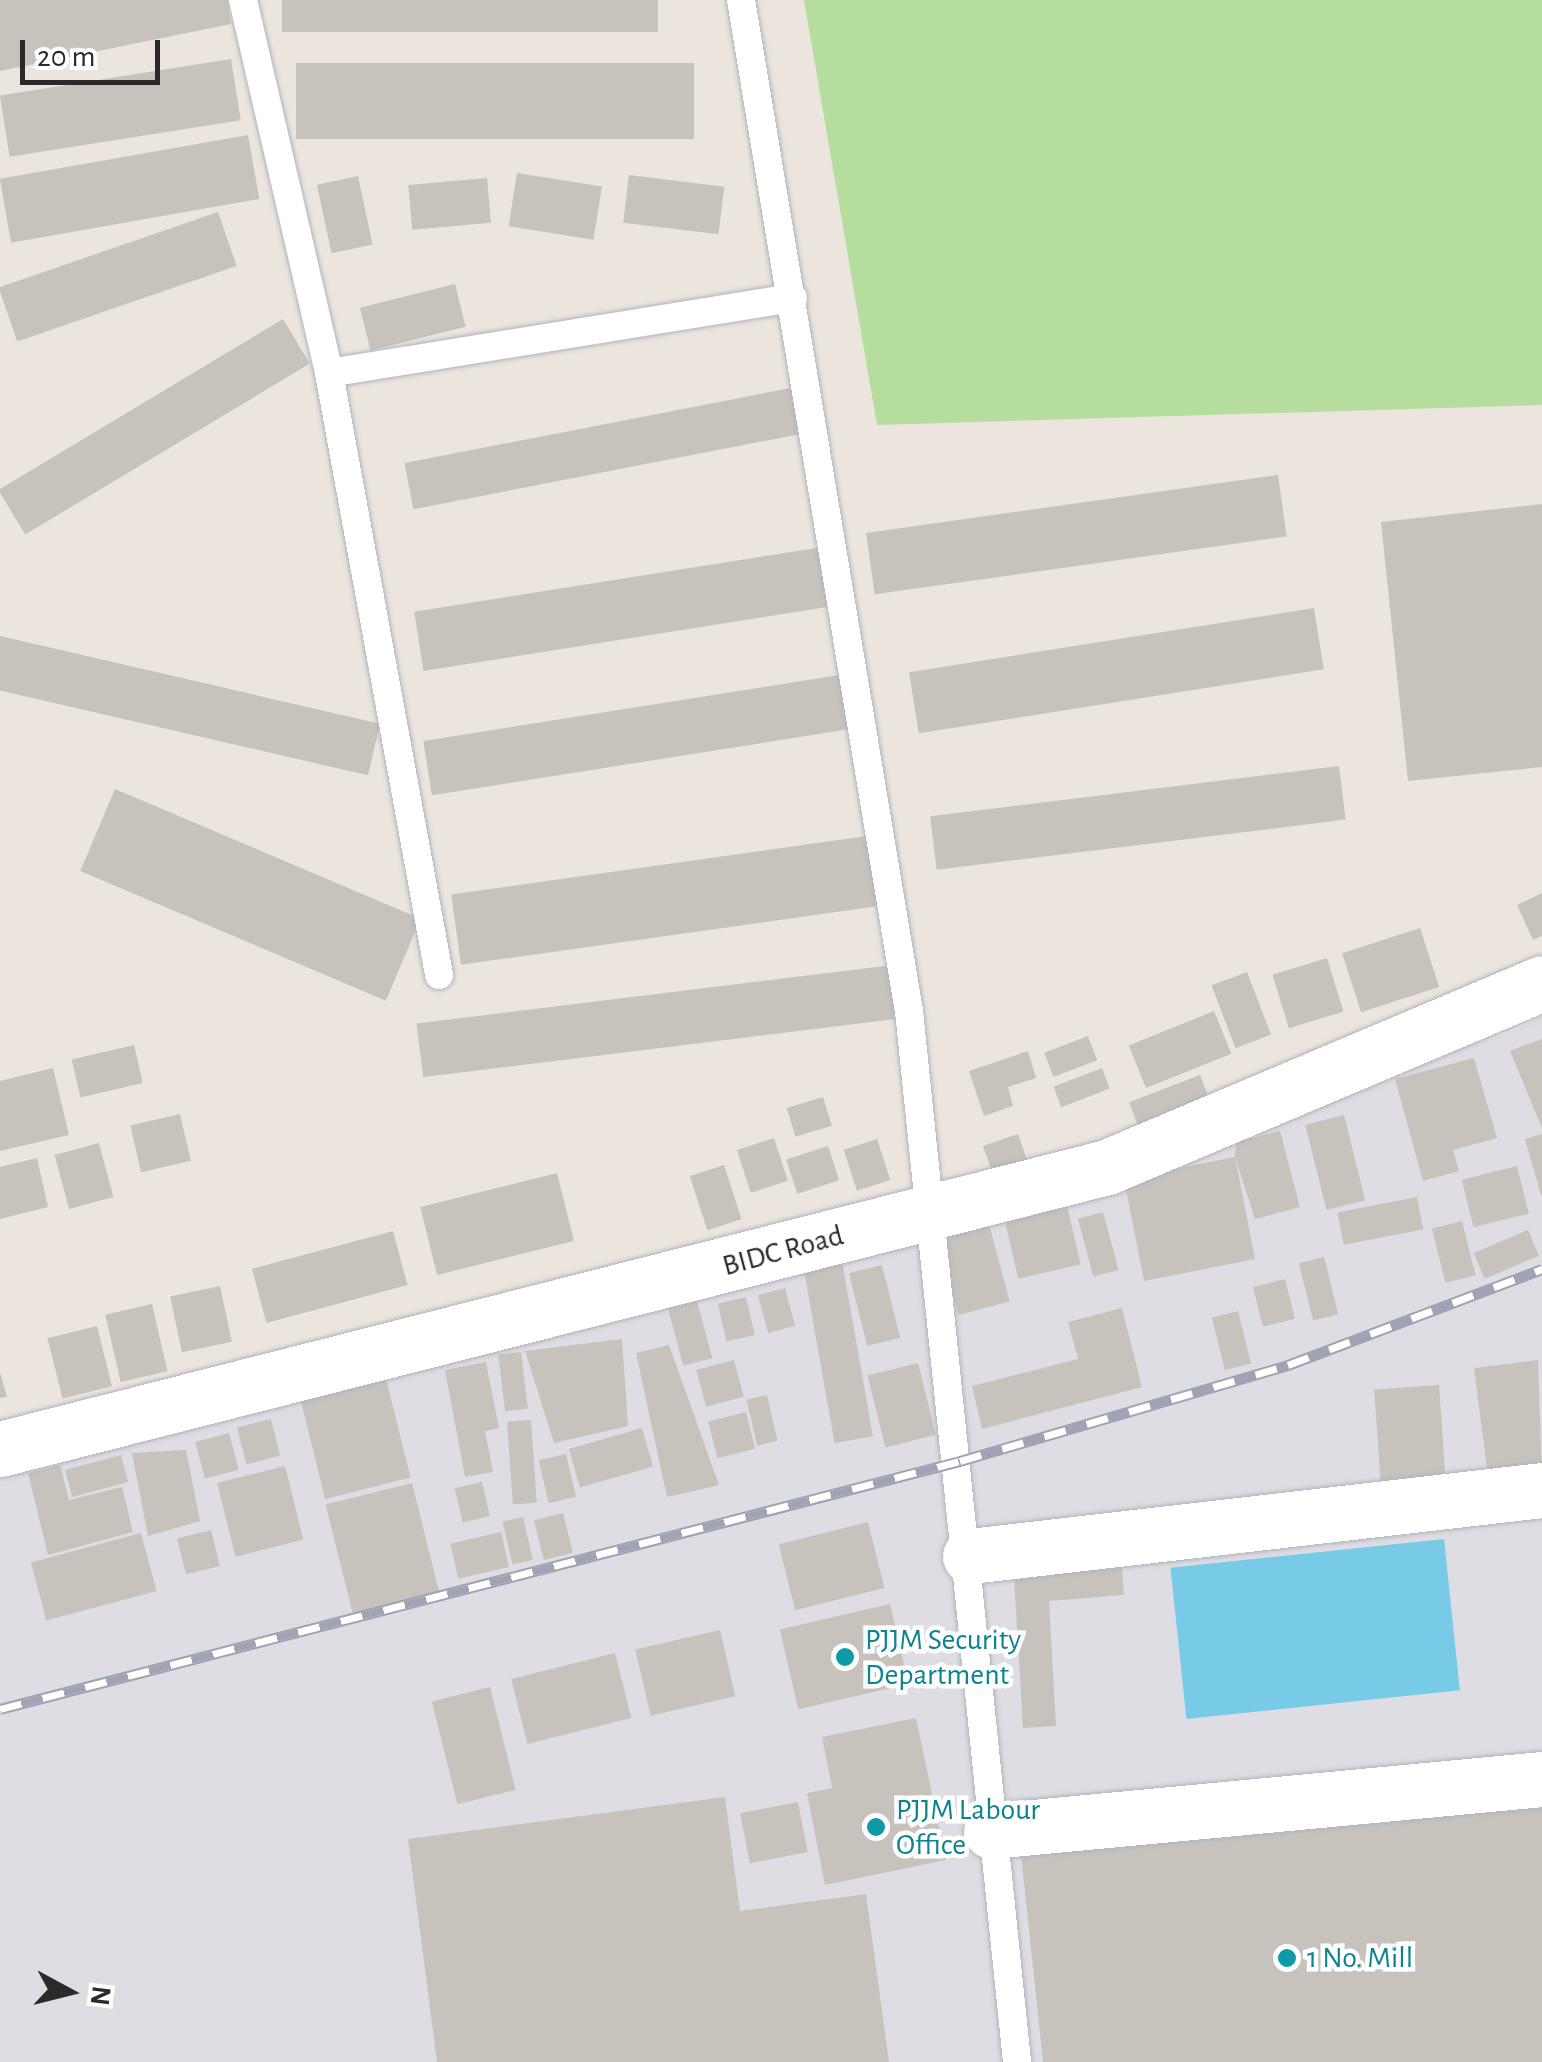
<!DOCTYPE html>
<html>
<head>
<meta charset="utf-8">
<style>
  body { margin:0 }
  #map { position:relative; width:1542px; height:2062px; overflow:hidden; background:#ebe5dd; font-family:"Alegreya Sans",sans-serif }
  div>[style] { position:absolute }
  .industrial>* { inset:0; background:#dfdde4 }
  .green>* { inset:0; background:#b5de9e }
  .water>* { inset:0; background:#78cbe6; transform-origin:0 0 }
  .building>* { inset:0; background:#c7c3bc; transform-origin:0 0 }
  .roads { filter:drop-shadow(0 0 2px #b1b4bd) drop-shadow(0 0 2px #b1b4bd) }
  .service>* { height:28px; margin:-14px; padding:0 14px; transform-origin:14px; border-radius:14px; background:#fff }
  .minor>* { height:55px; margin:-27.5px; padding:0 27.5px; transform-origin:27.5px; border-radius:27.5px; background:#fff }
  .secondary>* { height:55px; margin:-27.5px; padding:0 27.5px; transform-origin:27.5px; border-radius:27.5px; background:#fff }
  .rail>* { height:11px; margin-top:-5.5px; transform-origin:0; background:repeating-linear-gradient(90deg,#fff 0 22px,#a0a3b3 0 44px); box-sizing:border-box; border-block:2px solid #a0a3b3 }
  .dots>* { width:28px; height:28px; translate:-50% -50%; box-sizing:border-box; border:5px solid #fff; border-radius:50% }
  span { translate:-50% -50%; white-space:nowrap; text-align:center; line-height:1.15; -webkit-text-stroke:9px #fff; paint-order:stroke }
  .street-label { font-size:30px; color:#2a2a2a }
  .culture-label { font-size:30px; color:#0d838f }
  .left { translate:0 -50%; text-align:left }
  .north { position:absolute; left:20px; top:1942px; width:100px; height:100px; -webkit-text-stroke:8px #fff; paint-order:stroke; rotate:97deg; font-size:28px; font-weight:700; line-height:40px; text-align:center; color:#2a2a2a }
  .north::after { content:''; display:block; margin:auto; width:35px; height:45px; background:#2a2a2a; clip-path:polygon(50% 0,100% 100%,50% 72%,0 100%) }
  .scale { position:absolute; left:20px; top:40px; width:140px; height:45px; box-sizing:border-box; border:5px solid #2a2a2a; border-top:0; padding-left:12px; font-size:30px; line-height:35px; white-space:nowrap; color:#2a2a2a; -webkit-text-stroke:8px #fff; paint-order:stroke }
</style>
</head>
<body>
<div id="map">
  <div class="industrial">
    <div style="clip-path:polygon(1542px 1017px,1542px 2062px,0 2062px,0 1433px,1505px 1035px)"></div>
  </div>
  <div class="green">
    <div style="clip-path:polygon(804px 0,1542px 0,1542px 405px,877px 425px)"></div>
  </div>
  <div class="water">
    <div style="left:1444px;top:1539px;width:152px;height:275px;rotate:84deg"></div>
  </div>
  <div class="building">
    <div style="clip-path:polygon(0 0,227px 0,231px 24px,0 71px)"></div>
    <div style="left:282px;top:0;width:376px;height:32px"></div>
    <div style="left:231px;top:59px;width:62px;height:234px;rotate:81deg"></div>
    <div style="left:694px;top:63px;width:76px;height:398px;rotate:90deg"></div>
    <div style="left:248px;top:135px;width:65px;height:252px;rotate:80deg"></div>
    <div style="left:517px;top:173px;width:86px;height:54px;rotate:9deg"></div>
    <div style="left:629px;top:175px;width:96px;height:48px;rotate:7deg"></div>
    <div style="left:358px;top:176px;width:70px;height:42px;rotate:78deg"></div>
    <div style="left:487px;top:178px;width:45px;height:79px;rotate:85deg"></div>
    <div style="left:218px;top:212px;width:57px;height:232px;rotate:71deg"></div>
    <div style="left:455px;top:284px;width:44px;height:98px;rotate:76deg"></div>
    <div style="left:283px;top:319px;width:52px;height:332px;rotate:59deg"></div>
    <div style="left:801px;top:386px;width:47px;height:404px;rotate:79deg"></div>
    <div style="left:1278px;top:475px;width:62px;height:416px;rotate:82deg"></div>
    <div style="clip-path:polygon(1542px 504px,1542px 767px,1408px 781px,1381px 522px)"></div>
    <div style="left:829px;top:546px;width:60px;height:420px;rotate:81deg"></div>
    <div style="left:1314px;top:608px;width:62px;height:410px;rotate:81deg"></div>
    <div style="left:0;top:636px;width:390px;height:53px;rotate:13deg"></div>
    <div style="left:846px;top:674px;width:55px;height:428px;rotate:81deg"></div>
    <div style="left:1339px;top:766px;width:54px;height:412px;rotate:83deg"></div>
    <div style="left:115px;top:789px;width:332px;height:89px;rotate:23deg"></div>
    <div style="left:874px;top:835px;width:71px;height:427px;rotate:82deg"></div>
    <div style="clip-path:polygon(1542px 893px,1542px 936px,1533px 940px,1517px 905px)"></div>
    <div style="left:1420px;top:928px;width:62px;height:82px;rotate:72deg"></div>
    <div style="left:1327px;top:958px;width:56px;height:57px;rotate:73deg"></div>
    <div style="left:893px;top:965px;width:54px;height:480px;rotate:83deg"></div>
    <div style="left:1247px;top:972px;width:67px;height:38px;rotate:69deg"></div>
    <div style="left:1214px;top:1011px;width:46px;height:92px;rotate:68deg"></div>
    <div style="left:1088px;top:1036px;width:26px;height:47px;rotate:69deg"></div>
    <div style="clip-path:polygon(1542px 1039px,1542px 1128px,1510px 1051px)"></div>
    <div style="left:134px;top:1045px;width:39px;height:64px;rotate:77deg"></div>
    <div style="clip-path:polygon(1028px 1051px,1036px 1078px,1008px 1087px,1013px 1106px,984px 1116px,969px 1071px)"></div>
    <div style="clip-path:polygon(1474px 1058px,1497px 1138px,1453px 1150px,1459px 1171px,1423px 1181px,1395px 1079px)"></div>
    <div style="clip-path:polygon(53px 1068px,69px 1135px,0 1151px,0 1081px)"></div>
    <div style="left:1102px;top:1068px;width:22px;height:52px;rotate:69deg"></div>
    <div style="left:1200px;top:1075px;width:31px;height:76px;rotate:69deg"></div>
    <div style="left:823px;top:1097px;width:30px;height:38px;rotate:73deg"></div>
    <div style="left:180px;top:1114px;width:48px;height:51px;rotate:77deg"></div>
    <div style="left:1344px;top:1115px;width:88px;height:40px;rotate:76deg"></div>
    <div style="clip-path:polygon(1280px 1131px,1300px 1207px,1255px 1219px,1235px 1157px,1255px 1259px,1144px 1281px,1124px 1179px,1235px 1157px,1236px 1142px)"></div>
    <div style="left:1018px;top:1134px;width:42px;height:37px;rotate:71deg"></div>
    <div style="clip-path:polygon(1542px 1134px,1542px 1195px,1541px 1195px,1525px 1139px)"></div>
    <div style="left:774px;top:1138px;width:45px;height:39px;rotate:72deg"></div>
    <div style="left:877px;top:1139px;width:43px;height:35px;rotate:72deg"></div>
    <div style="left:99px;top:1143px;width:56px;height:46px;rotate:75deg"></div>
    <div style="left:828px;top:1146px;width:36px;height:44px;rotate:72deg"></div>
    <div style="clip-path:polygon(37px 1158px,48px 1207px,0 1219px,0 1167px)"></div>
    <div style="left:724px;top:1165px;width:57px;height:36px;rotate:72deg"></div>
    <div style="left:1517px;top:1166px;width:49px;height:57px;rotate:76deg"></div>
    <div style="left:557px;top:1173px;width:70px;height:141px;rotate:76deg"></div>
    <div style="left:1417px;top:1197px;width:33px;height:81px;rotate:79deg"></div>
    <div style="left:1066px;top:1201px;width:65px;height:64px;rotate:77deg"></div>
    <div style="left:1103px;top:1212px;width:60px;height:26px;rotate:75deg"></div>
    <div style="left:1462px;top:1221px;width:56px;height:31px;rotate:76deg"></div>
    <div style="left:989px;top:1224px;width:80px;height:53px;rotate:75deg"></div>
    <div style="left:1528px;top:1230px;width:28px;height:59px;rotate:67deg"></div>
    <div style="left:393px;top:1231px;width:56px;height:146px;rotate:75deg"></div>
    <div style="left:1324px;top:1257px;width:59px;height:26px;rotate:76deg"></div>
    <div style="left:842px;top:1261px;width:178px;height:39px;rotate:80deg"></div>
    <div style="left:882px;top:1265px;width:75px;height:34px;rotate:76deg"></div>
    <div style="left:1285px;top:1279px;width:41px;height:33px;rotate:76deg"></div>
    <div style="left:220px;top:1286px;width:57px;height:51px;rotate:78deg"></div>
    <div style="left:785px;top:1288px;width:39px;height:28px;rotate:75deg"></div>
    <div style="left:746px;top:1297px;width:39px;height:29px;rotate:77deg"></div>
    <div style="left:697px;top:1301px;width:59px;height:30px;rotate:75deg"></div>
    <div style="left:152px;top:1304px;width:69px;height:48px;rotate:77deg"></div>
    <div style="clip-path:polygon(1122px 1308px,1142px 1387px,982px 1429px,972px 1386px,1078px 1359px,1068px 1322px)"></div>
    <div style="left:1238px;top:1311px;width:54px;height:27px;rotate:76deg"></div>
    <div style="left:97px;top:1326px;width:62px;height:51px;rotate:76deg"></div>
    <div style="clip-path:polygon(622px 1339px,628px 1426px,554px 1443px,525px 1351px)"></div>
    <div style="clip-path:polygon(669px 1345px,719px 1485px,667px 1497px,636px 1353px)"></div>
    <div style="left:521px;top:1352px;width:57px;height:23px;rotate:83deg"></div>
    <div style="left:734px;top:1360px;width:38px;height:39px;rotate:75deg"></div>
    <div style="clip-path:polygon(1538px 1360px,1542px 1477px,1489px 1484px,1474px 1368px)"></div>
    <div style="clip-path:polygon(486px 1362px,499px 1428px,485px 1431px,493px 1472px,465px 1477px,445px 1370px)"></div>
    <div style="left:918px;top:1363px;width:74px;height:52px;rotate:76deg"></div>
    <div style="left:383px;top:1367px;width:114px;height:88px;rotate:76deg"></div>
    <div style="clip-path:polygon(0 1372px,7px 1397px,0 1398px)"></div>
    <div style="left:1439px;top:1385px;width:93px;height:65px;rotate:86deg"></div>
    <div style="left:767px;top:1395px;width:47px;height:21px;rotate:77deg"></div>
    <div style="left:746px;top:1412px;width:38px;height:39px;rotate:76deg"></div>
    <div style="left:271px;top:1419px;width:38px;height:35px;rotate:76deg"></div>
    <div style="left:531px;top:1420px;width:83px;height:24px;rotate:86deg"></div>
    <div style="left:642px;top:1428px;width:40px;height:76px;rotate:74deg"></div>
    <div style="left:229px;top:1433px;width:38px;height:35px;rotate:75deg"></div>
    <div style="clip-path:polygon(186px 1450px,200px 1521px,148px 1536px,132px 1453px)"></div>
    <div style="left:566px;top:1454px;width:44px;height:28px;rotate:77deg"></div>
    <div style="left:121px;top:1455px;width:28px;height:58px;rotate:75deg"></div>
    <div style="clip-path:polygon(60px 1465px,69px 1500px,122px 1487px,133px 1532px,48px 1555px,28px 1473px)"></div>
    <div style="left:285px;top:1466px;width:76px;height:70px;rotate:76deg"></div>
    <div style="left:482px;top:1482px;width:35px;height:28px;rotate:77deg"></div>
    <div style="left:412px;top:1483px;width:112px;height:89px;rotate:76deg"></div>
    <div style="left:563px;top:1513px;width:41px;height:30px;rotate:76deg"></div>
    <div style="left:523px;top:1517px;width:44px;height:21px;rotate:77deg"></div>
    <div style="left:868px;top:1522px;width:68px;height:92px;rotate:76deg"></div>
    <div style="left:211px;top:1530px;width:37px;height:35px;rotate:76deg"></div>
    <div style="left:501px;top:1532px;width:36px;height:52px;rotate:77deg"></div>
    <div style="left:141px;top:1533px;width:60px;height:114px;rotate:75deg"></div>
    <div style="clip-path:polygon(1121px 1554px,1124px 1595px,1049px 1601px,1056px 1726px,1023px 1728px,1013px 1562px)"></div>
    <div style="left:890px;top:1604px;width:82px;height:113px;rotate:77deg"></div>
    <div style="left:720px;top:1630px;width:68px;height:87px;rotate:77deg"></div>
    <div style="left:615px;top:1653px;width:67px;height:107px;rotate:76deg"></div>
    <div style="left:490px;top:1687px;width:106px;height:60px;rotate:76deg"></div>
    <div style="clip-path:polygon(916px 1718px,946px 1860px,825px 1885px,807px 1793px,832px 1788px,822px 1737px)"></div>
    <div style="clip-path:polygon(725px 1797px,740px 1911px,866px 1894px,889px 2062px,437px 2062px,408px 1839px)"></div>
    <div style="clip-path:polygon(1542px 1797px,1542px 2062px,1043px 2062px,1021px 1854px)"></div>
    <div style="left:798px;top:1802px;width:51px;height:59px;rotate:79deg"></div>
  </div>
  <div class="roads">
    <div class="service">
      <div style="left:243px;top:0;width:383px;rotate:77deg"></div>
      <div style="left:329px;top:373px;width:612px;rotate:79.64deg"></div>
      <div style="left:741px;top:0;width:1025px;rotate:80.57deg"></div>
      <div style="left:909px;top:1011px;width:1057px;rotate:84.13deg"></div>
      <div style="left:329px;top:373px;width:470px;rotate:-9.2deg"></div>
    </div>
    <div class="minor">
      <div style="left:970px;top:1556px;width:576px;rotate:-6.58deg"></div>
      <div style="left:991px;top:1831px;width:553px;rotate:-5.39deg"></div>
    </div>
    <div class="secondary">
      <div style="left:0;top:1449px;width:1142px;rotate:-14.29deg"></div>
      <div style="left:1107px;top:1167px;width:472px;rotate:-22.9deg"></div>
    </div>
  </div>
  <div class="rail">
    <div style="left:0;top:1709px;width:992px;rotate:-14.48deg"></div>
    <div style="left:960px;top:1461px;width:342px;rotate:-16.3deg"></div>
    <div style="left:1288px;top:1365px;width:272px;rotate:-20.7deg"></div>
  </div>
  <div class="dots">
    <div style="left:845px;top:1657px;background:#0f9aa8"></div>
    <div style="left:876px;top:1827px;background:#0f9aa8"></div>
    <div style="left:1287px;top:1958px;background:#0f9aa8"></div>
  </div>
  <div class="street-label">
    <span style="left:783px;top:1251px;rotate:-15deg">BIDC Road</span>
  </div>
  <div class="culture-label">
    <span class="left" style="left:865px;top:1657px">PJJM Security<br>Department</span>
    <span class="left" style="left:896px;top:1827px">PJJM Labour<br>Office</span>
    <span class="left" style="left:1307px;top:1958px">1 No. Mill</span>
  </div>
  <div class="north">N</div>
  <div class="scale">20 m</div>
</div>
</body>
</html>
